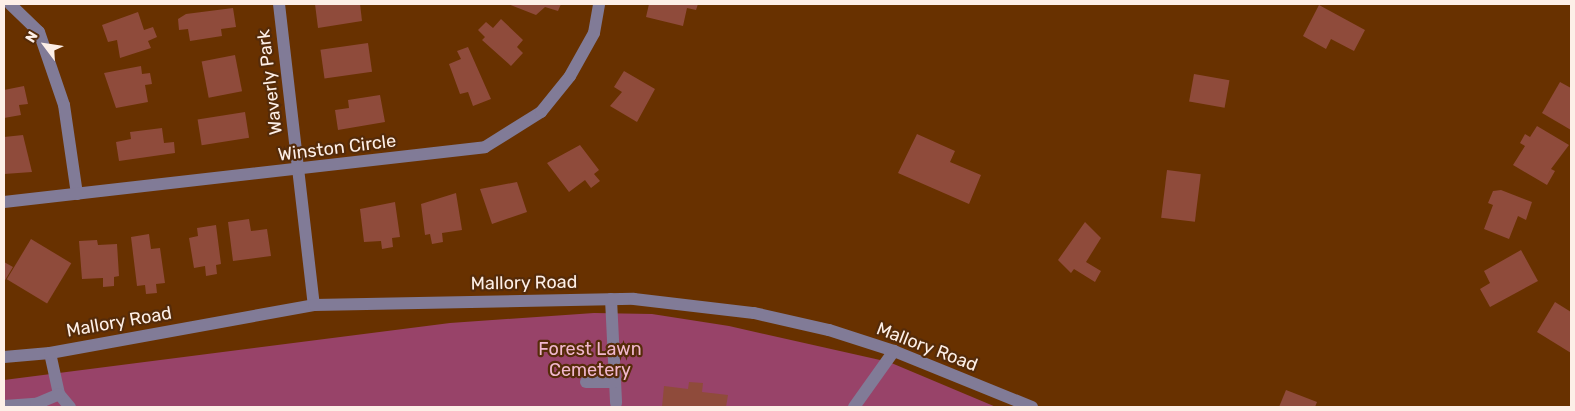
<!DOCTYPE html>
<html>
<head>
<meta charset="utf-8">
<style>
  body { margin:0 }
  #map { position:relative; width:1575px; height:411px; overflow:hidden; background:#683100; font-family:Rubik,sans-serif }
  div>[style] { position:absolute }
  .green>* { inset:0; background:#984369 }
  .building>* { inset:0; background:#8f4b3b; transform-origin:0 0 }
  .minor>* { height:12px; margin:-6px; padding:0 6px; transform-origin:6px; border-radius:6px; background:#817b97 }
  span { translate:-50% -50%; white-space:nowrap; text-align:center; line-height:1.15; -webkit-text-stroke:4.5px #552b09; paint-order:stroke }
  .street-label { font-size:18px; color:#fdefe7 }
  .park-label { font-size:18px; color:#f1b8ce }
  .frame { position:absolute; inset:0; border:5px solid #fdefe7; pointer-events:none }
  .north { position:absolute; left:20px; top:20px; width:50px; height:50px; -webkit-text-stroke:4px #552b09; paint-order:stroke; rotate:301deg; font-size:14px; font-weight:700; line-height:20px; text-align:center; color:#fdefe7 }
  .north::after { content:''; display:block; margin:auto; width:18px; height:22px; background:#fdefe7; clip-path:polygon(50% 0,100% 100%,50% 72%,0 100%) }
</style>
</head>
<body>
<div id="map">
  <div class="green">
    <div style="clip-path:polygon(594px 313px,652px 314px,729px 326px,889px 362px,996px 407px,4px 407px,4px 380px,450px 323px)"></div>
  </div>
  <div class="building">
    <div style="clip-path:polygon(315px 4px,360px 4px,362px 21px,318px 28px)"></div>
    <div style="clip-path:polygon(508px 4px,561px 4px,558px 11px,545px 7px,536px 15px)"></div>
    <div style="clip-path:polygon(649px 4px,698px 4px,696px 10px,687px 8px,683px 26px,646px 17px)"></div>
    <div style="clip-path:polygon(1319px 5px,1365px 30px,1354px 51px,1331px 39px,1326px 49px,1303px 36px)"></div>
    <div style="clip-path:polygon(233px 8px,236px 27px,221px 29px,222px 36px,190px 41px,188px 29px,179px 30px,178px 19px,186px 14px)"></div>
    <div style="clip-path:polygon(138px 12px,144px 30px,153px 27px,157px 37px,148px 41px,151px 48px,120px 58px,117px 40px,108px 42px,102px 25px)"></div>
    <div style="clip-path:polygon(501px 19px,523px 40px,517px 47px,523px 53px,511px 66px,482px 40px,485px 37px,478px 30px,486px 22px,493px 28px)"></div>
    <div style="left:368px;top:43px;width:29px;height:48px;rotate:82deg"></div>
    <div style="clip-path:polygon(468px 47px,491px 99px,473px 106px,468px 92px,460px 94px,449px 64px,461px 59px,457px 51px)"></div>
    <div style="left:235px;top:55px;width:37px;height:34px;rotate:79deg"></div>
    <div style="clip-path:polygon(141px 66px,142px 74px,150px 73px,152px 84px,145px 85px,148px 102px,116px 108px,104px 73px)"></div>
    <div style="clip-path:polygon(624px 71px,655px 89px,637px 122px,610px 106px,622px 92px,614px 87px)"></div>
    <div style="left:1194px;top:74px;width:36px;height:28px;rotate:10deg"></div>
    <div style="clip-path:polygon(1560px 82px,1571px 88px,1571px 130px,1542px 113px)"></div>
    <div style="clip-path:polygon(24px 86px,28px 104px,19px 105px,21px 115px,4px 118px,4px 90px)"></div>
    <div style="clip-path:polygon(380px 95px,385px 122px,338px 130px,335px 110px,349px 108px,348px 100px)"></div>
    <div style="left:245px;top:112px;width:26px;height:48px;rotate:81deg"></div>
    <div style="clip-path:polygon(1537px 126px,1569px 145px,1551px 169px,1555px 171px,1547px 185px,1513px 165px,1525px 146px,1520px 143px,1525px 134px,1530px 137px)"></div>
    <div style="clip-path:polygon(162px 128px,164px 143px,174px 142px,175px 153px,119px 161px,116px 142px,131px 139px,130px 132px)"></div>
    <div style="clip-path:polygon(917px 134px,955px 151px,950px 162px,981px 175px,969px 204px,898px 173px)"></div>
    <div style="clip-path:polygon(23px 135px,32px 172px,4px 174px,4px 137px)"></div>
    <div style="clip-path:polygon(580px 145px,599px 170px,594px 174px,600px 181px,591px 188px,585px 180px,569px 192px,547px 163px)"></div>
    <div style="left:1167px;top:170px;width:34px;height:48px;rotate:7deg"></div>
    <div style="clip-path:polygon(517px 182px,527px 212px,492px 224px,480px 189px)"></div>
    <div style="clip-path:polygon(1501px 190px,1532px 202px,1526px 220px,1518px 216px,1509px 239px,1484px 229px,1493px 205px,1488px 203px,1493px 191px)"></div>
    <div style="clip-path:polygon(456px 193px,462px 230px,442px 233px,443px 242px,432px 244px,430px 234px,425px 235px,421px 204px)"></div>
    <div style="clip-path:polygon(395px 202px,400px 237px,392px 238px,393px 247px,382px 249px,381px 241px,364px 242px,360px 209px)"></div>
    <div style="clip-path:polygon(249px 219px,251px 231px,267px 229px,271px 256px,233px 261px,228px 222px)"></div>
    <div style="clip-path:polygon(1085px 222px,1101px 238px,1086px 262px,1101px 271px,1095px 282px,1074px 269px,1071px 273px,1058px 260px)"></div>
    <div style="clip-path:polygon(216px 225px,221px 264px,216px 265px,217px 274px,206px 276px,205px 266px,194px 268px,189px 238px,198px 236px,197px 228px)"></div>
    <div style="clip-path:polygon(149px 234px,151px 249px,160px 248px,165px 283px,156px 284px,157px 293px,146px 294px,145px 285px,137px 286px,131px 237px)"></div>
    <div style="left:31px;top:239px;width:47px;height:47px;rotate:31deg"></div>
    <div style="clip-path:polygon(97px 240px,98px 245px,117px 244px,119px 276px,114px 277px,114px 286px,103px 287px,103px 278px,82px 279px,79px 241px)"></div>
    <div style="clip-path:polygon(1521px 250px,1538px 281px,1490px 307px,1480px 289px,1490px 283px,1484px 271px)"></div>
    <div style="clip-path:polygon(4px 262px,13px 267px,4px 282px)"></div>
    <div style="clip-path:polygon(1555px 302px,1571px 312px,1571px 353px,1537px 332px)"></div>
    <div style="clip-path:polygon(689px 382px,703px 383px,702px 392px,728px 395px,726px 407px,662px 407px,664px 386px,688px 389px)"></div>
    <div style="clip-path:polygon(1286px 390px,1317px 402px,1315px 407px,1279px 407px)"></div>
  </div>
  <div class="minor">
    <div style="left:10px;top:4px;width:40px;rotate:44deg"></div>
    <div style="left:39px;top:32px;width:77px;rotate:71.1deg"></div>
    <div style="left:64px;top:105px;width:90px;rotate:81.7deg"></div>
    <div style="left:279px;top:4px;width:303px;rotate:83.4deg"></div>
    <div style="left:4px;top:202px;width:484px;rotate:-6.5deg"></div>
    <div style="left:485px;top:147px;width:66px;rotate:-32deg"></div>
    <div style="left:541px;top:112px;width:46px;rotate:-51.1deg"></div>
    <div style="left:570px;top:76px;width:49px;rotate:-60.8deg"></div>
    <div style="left:594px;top:33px;width:29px;rotate:-80deg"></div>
    <div style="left:611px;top:299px;width:104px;rotate:87.2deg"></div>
    <div style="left:50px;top:353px;width:42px;rotate:77.6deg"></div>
    <div style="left:59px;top:394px;width:17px;rotate:50deg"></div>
    <div style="left:4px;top:357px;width:46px;rotate:-5deg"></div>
    <div style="left:50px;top:353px;width:268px;rotate:-10.3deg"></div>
    <div style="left:314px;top:305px;width:320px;rotate:-1.1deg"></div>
    <div style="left:634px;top:299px;width:121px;rotate:6.7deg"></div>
    <div style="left:754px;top:313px;width:77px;rotate:12.8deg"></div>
    <div style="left:829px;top:330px;width:68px;rotate:17.9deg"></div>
    <div style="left:894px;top:351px;width:149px;rotate:22.1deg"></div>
    <div style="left:586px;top:382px;width:29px"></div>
    <div style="left:4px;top:406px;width:32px;rotate:-4deg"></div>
    <div style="left:36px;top:404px;width:25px;rotate:-23deg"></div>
    <div style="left:854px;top:407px;width:69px;rotate:-54.5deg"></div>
  </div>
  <div class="street-label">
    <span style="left:270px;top:82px;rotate:-97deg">Waverly Park</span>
    <span style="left:337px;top:148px;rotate:-7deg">Winston Circle</span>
    <span style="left:524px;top:283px;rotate:-1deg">Mallory Road</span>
    <span style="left:119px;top:322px;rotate:-10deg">Mallory Road</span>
    <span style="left:927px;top:347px;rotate:21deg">Mallory Road</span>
  </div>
  <div class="park-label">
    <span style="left:590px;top:360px">Forest Lawn<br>Cemetery</span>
  </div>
  <div class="frame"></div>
  <div class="north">N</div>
</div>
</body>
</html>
